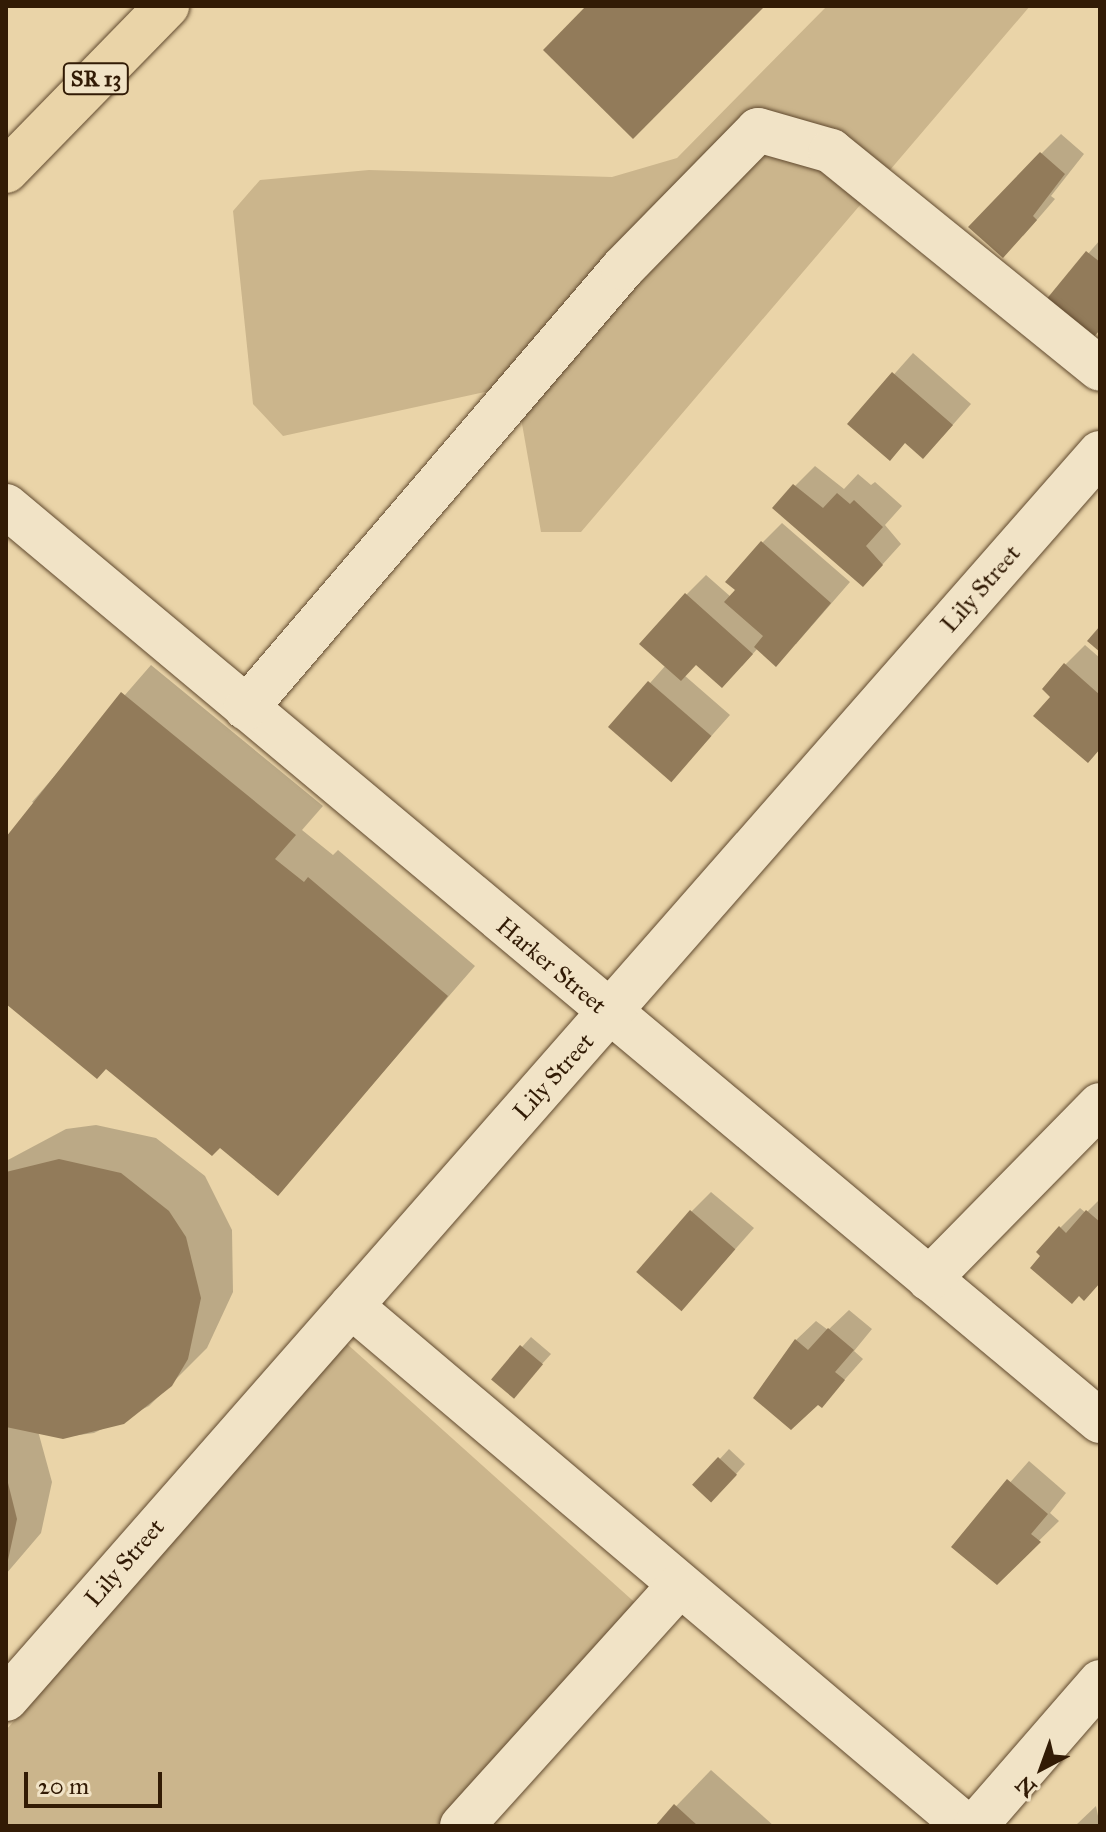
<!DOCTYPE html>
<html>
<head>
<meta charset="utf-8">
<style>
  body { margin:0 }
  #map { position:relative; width:1106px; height:1832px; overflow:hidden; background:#ead4a8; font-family:"IM FELL Great Primer",serif }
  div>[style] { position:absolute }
  .green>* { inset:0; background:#cbb58c }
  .shadow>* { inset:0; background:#0003 }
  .building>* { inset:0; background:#927b5a; transform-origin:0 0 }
  .roads { filter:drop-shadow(0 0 2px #60492e) drop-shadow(0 0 2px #60492e) }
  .minor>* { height:44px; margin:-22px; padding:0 22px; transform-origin:22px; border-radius:22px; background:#f1e3c6 }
  .highway>* { height:44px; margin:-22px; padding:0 22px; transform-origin:22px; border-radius:22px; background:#ead4a8 }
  span { translate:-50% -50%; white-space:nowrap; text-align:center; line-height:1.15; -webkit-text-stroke:6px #f1e3c6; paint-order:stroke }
  .shield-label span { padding:2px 6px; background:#f1e3c6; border:2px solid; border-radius:6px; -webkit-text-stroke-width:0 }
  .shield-label { font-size:22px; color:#321b05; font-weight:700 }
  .street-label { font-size:24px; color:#321b05 }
  .frame { position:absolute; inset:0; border:8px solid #321b05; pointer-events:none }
  .north { position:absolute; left:1002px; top:1728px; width:80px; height:80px; -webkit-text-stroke:6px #f1e3c6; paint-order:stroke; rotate:221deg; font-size:22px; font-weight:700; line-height:32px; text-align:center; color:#321b05 }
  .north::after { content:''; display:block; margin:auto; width:28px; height:36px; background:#321b05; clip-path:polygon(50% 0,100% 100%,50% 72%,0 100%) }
  .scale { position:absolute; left:24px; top:1772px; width:138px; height:36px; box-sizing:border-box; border:4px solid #321b05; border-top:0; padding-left:10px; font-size:24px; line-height:28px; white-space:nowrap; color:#321b05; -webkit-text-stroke:6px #f1e3c6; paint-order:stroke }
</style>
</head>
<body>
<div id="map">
  <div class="green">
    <div style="clip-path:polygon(827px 6px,1030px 6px,581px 532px,541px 532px,521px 418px,494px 390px,283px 436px,253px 404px,233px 211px,260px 180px,369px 170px,612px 177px,677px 158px)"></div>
    <div style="clip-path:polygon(346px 1343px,641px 1608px,445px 1826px,6px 1826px,6px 1730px)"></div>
  </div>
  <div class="shadow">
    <div style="clip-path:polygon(1061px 134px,1084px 154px,1051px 196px,1055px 199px,1023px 236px,1041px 154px)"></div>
    <div style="clip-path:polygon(1100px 240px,1100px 329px,1048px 300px)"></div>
    <div style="clip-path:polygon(913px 353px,971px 404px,943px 436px,906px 441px,850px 424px)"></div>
    <div style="clip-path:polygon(815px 466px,844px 489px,858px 474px,871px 485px,875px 482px,902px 506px,885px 525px,901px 544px,882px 565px,795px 486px)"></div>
    <div style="clip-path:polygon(782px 523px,850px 582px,796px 644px,758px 648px,742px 666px,697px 663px,684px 675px,730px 715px,673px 779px,611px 727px,666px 665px,686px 595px,706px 575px,731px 597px,762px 543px)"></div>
    <div style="clip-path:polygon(1085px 645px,1100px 658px,1100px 748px,1053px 696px,1065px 665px)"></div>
    <div style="clip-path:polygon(151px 665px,323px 806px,302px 830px,333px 855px,338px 850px,475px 966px,278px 1193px,220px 1145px,6px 1002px,6px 840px,36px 804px,32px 802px)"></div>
    <div style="clip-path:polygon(96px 1125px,156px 1138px,205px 1176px,232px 1230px,233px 1292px,207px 1348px,149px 1406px,94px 1433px,64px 1437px,38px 1431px,52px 1482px,41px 1533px,6px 1574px,6px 1161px,66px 1129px)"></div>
    <div style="clip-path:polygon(711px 1192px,754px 1228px,683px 1308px,691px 1212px)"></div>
    <div style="clip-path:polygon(1100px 1199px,1100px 1282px,1060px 1228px,1080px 1208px,1086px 1213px)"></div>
    <div style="clip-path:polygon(849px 1310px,872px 1329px,854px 1351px,863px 1359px,822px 1405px,796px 1340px,816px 1321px,828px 1330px)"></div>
    <div style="clip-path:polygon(531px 1337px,551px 1354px,522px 1386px,493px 1379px)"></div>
    <div style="clip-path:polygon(729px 1449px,745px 1464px,722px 1490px,696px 1485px)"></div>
    <div style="clip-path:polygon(1029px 1461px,1066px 1493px,1050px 1513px,1059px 1521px,997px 1582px,954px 1546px)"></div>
    <div style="clip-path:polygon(711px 1770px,774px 1826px,657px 1826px)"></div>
    <div style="clip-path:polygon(1096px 1806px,1100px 1826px,1076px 1826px,1076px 1825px)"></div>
  </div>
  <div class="building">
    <div style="clip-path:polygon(586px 6px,765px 6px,633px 139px,543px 50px)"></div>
    <div style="clip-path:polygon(1040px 152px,1065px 174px,1033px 216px,1037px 220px,1003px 258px,968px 227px)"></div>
    <div style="clip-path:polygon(1086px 251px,1100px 262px,1100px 330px,1092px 339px,1045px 301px)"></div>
    <div style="clip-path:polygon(892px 372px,953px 425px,923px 459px,905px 443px,890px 461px,847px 424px)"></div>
    <div style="clip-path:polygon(793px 484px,823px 508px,837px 493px,850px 504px,854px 500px,883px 527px,866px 546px,883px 565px,863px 587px,772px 508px)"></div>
    <div style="clip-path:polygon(761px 541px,831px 603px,776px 667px,754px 647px,763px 636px,724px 602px,735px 590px,725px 582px)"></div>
    <div style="clip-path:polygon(685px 593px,753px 654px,722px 688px,696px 665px,681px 681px,639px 644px)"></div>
    <div style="clip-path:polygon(1100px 626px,1100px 652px,1087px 641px)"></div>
    <div style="clip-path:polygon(1064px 663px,1100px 695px,1100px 749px,1088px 763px,1033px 716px,1050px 697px,1042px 689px)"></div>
    <div style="left:648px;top:681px;width:84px;height:61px;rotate:41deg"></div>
    <div style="clip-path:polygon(121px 692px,296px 835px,275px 859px,304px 882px,308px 877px,448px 996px,278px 1196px,220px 1148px,212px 1156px,106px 1069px,97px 1079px,6px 1004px,6px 837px)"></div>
    <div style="clip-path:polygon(59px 1159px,121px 1173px,169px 1211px,186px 1237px,201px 1298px,188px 1359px,172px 1386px,124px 1424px,63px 1439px,6px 1427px,6px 1172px)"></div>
    <div style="left:690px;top:1210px;width:60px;height:82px;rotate:41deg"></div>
    <div style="clip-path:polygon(1086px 1210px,1100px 1222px,1100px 1283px,1084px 1301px,1079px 1296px,1072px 1304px,1030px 1268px,1040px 1256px,1036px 1252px,1059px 1226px,1066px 1233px)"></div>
    <div style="clip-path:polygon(828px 1328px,854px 1350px,835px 1372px,845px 1380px,822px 1408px,818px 1405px,791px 1430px,753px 1398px,795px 1339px,808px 1350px)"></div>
    <div style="left:520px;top:1345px;width:30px;height:45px;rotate:40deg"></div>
    <div style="left:718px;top:1457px;width:26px;height:38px;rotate:43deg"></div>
    <div style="clip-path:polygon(6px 1475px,17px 1519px,6px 1569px)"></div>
    <div style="clip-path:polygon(1007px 1479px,1048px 1514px,1031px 1534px,1041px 1542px,997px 1585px,951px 1547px)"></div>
    <div style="clip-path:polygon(674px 1804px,698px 1826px,655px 1826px)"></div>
  </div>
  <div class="roads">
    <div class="minor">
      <div style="left:6px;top:506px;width:1426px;rotate:39.91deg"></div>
      <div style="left:246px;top:708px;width:579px;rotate:-49.41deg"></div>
      <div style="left:623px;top:268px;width:193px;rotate:-45.6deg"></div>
      <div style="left:758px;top:130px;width:76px;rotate:16deg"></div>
      <div style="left:831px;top:151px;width:346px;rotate:39deg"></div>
      <div style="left:929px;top:1279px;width:244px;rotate:-45.5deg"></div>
      <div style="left:351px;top:1306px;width:805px;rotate:40.22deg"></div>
      <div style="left:6px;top:1699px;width:1658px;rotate:-48.72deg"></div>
      <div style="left:462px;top:1826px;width:325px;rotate:-47.9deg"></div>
      <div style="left:975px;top:1826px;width:191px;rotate:-49deg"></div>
    </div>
    <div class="highway">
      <div style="left:6px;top:171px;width:231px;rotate:-45.7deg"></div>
    </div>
  </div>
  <div class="shield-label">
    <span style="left:96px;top:79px">SR 13</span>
  </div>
  <div class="street-label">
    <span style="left:981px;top:589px;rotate:-49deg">Lily Street</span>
    <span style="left:551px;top:966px;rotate:40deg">Harker Street</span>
    <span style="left:554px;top:1077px;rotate:-48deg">Lily Street</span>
    <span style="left:125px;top:1563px;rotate:-49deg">Lily Street</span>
  </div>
  <div class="frame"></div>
  <div class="north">N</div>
  <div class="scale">20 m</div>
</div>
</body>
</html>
